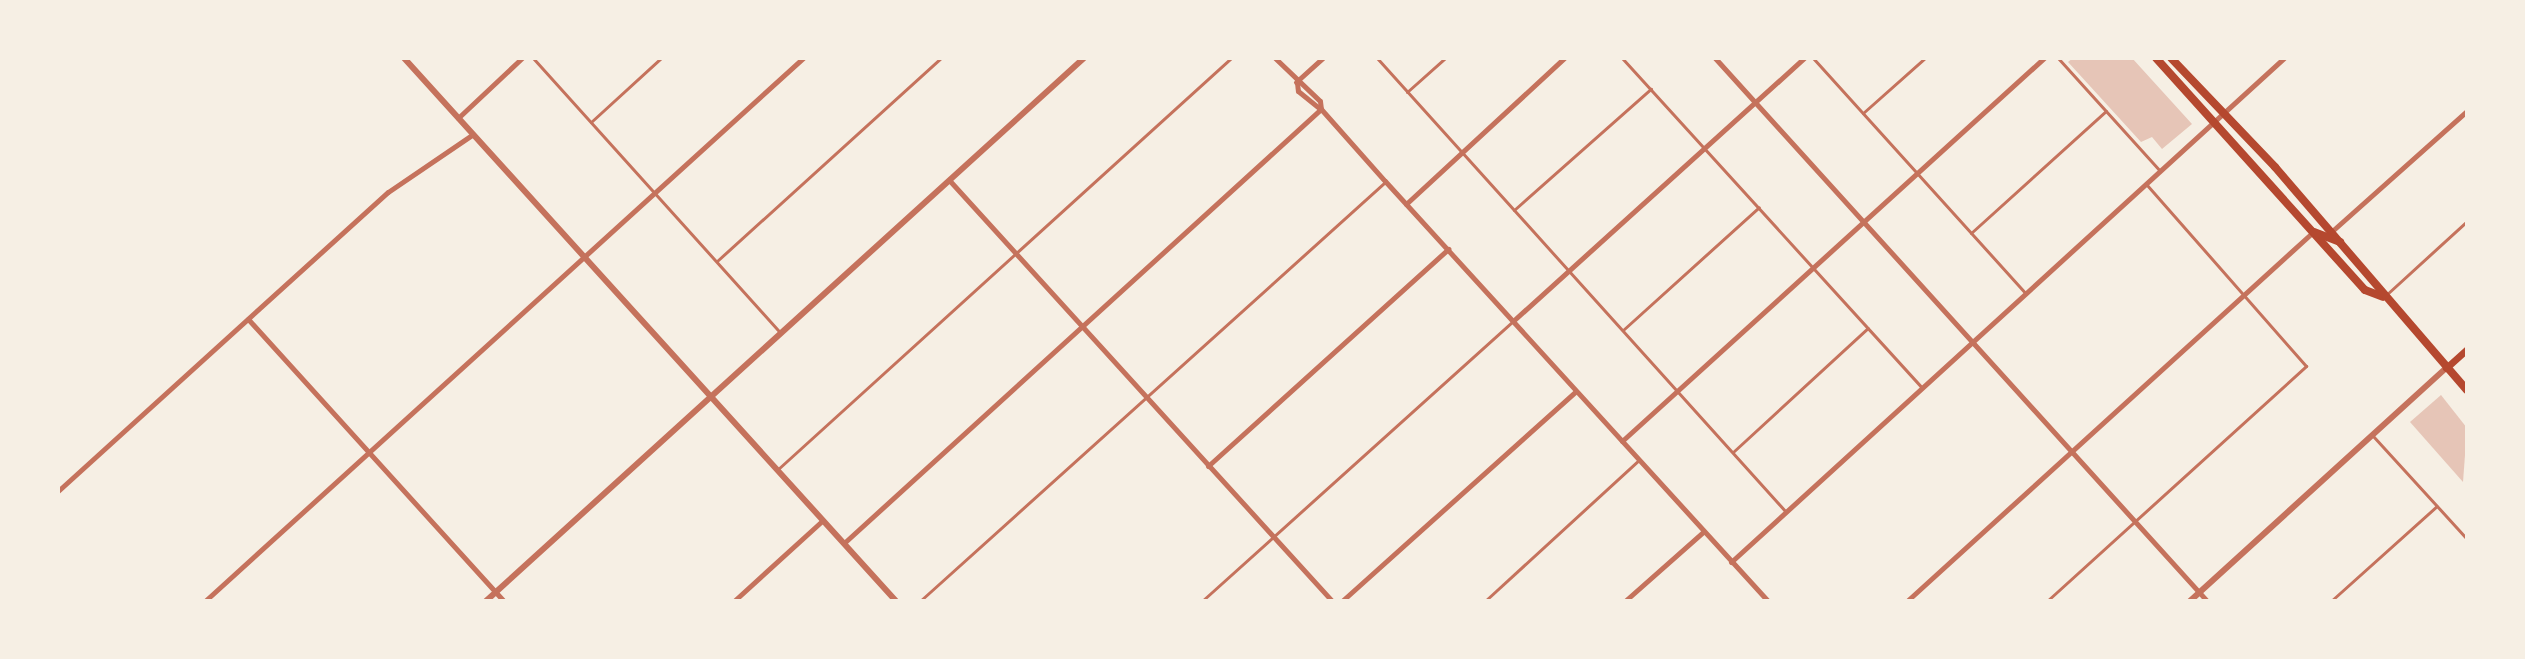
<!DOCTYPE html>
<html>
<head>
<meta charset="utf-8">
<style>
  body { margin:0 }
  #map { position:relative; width:2525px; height:659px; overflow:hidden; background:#f6efe4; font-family:Lora,serif }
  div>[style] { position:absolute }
  .building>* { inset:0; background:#e6c5b7 }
  .service>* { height:3px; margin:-1.5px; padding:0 1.5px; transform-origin:1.5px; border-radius:1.5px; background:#c5725c }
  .minor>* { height:5px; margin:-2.5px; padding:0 2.5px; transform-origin:2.5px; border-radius:2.5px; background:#c5725c }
  .tertiary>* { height:6px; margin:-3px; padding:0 3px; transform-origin:3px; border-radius:3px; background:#c5725c }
  .secondary>* { height:7px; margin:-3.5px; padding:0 3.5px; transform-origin:3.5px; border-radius:3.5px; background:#b5482f }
  .primary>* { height:8px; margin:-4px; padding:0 4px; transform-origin:4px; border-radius:4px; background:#b5482f }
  span { translate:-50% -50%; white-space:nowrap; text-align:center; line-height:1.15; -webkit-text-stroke:6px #f6efe4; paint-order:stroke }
  .frame { position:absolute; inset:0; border:60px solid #f6efe4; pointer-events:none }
</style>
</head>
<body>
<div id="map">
  <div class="building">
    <div style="clip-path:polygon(2073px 58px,2132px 58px,2192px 124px,2162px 149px,2152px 137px,2141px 142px,2068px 62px)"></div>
    <div style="clip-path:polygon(2441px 395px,2467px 428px,2463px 482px,2410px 422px)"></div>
  </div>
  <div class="service">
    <div style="left:533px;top:58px;width:369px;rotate:48deg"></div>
    <div style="left:1377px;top:58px;width:611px;rotate:47.98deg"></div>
    <div style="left:1622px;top:58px;width:446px;rotate:47.7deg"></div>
    <div style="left:1813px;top:58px;width:316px;rotate:47.9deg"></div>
    <div style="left:2058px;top:58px;width:152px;rotate:47.9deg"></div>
    <div style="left:1407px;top:92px;width:51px;rotate:-41.8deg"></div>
    <div style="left:1863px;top:113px;width:83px;rotate:-41.6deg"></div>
    <div style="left:591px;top:122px;width:95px;rotate:-42.4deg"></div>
    <div style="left:1514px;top:210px;width:183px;rotate:-41.5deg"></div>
    <div style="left:1971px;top:233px;width:182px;rotate:-42.1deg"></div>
    <div style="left:717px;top:261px;width:302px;rotate:-42.2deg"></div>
    <div style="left:2386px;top:295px;width:110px;rotate:-42.4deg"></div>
    <div style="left:1623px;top:330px;width:183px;rotate:-42.1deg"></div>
    <div style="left:2373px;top:436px;width:139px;rotate:47.6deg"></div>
    <div style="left:1733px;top:452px;width:183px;rotate:-42.6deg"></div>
    <div style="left:777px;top:470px;width:613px;rotate:-42.22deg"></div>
    <div style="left:920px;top:601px;width:625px;rotate:-42.01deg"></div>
    <div style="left:1202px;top:601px;width:418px;rotate:-42deg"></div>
    <div style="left:1485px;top:601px;width:207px;rotate:-42.5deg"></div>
    <div style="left:2047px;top:601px;width:350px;rotate:-42.2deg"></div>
    <div style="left:2306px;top:366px;width:242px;rotate:-131.3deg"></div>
    <div style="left:2331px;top:601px;width:142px;rotate:-41.9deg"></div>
  </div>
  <div class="minor">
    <div style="left:1275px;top:58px;width:62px;rotate:43.7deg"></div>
    <div style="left:1320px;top:101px;width:8px;rotate:83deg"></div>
    <div style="left:1321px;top:109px;width:96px;rotate:48.4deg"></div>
    <div style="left:1385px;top:181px;width:568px;rotate:47.64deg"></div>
    <div style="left:1715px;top:58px;width:733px;rotate:47.82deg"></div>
    <div style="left:1296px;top:82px;width:36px;rotate:-42deg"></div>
    <div style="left:1297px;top:83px;width:8px;rotate:83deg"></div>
    <div style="left:1298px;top:91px;width:28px;rotate:39deg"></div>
    <div style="left:458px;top:118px;width:88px;rotate:-43.2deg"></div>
    <div style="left:950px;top:181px;width:568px;rotate:47.71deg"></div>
    <div style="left:1406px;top:204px;width:215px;rotate:-42.7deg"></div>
    <div style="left:2331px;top:232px;width:182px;rotate:-41.7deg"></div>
    <div style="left:248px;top:319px;width:381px;rotate:47.8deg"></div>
    <div style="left:1513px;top:321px;width:392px;rotate:-42.1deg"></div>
    <div style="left:1622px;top:441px;width:570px;rotate:-42.23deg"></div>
    <div style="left:1208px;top:466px;width:324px;rotate:-42.1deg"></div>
    <div style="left:58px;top:491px;width:445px;rotate:-42.2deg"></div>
    <div style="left:388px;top:192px;width:102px;rotate:-34.2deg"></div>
    <div style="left:844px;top:543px;width:645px;rotate:-42.3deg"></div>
    <div style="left:1731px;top:562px;width:748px;rotate:-42.35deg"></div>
    <div style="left:205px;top:601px;width:808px;rotate:-42.24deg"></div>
    <div style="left:734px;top:601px;width:120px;rotate:-42.3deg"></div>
    <div style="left:1342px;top:601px;width:314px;rotate:-41.9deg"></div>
    <div style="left:1625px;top:601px;width:104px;rotate:-41.5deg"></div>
    <div style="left:1907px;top:601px;width:549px;rotate:-42.27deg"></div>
  </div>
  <div class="tertiary">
    <div style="left:404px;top:58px;width:733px;rotate:47.82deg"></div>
    <div style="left:486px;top:601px;width:808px;rotate:-42.24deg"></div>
    <div style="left:2190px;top:601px;width:346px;rotate:-42.3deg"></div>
  </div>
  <div class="secondary">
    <div style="left:2446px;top:368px;width:28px;rotate:-42deg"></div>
  </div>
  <div class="primary">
    <div style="left:2156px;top:58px;width:312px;rotate:48deg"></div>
    <div style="left:2365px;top:290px;width:19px;rotate:21deg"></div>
    <div style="left:2171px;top:58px;width:151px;rotate:46.3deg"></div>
    <div style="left:2275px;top:167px;width:294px;rotate:49.3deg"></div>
    <div style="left:2314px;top:232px;width:28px;rotate:21deg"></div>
  </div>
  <div class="frame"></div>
</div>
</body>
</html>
